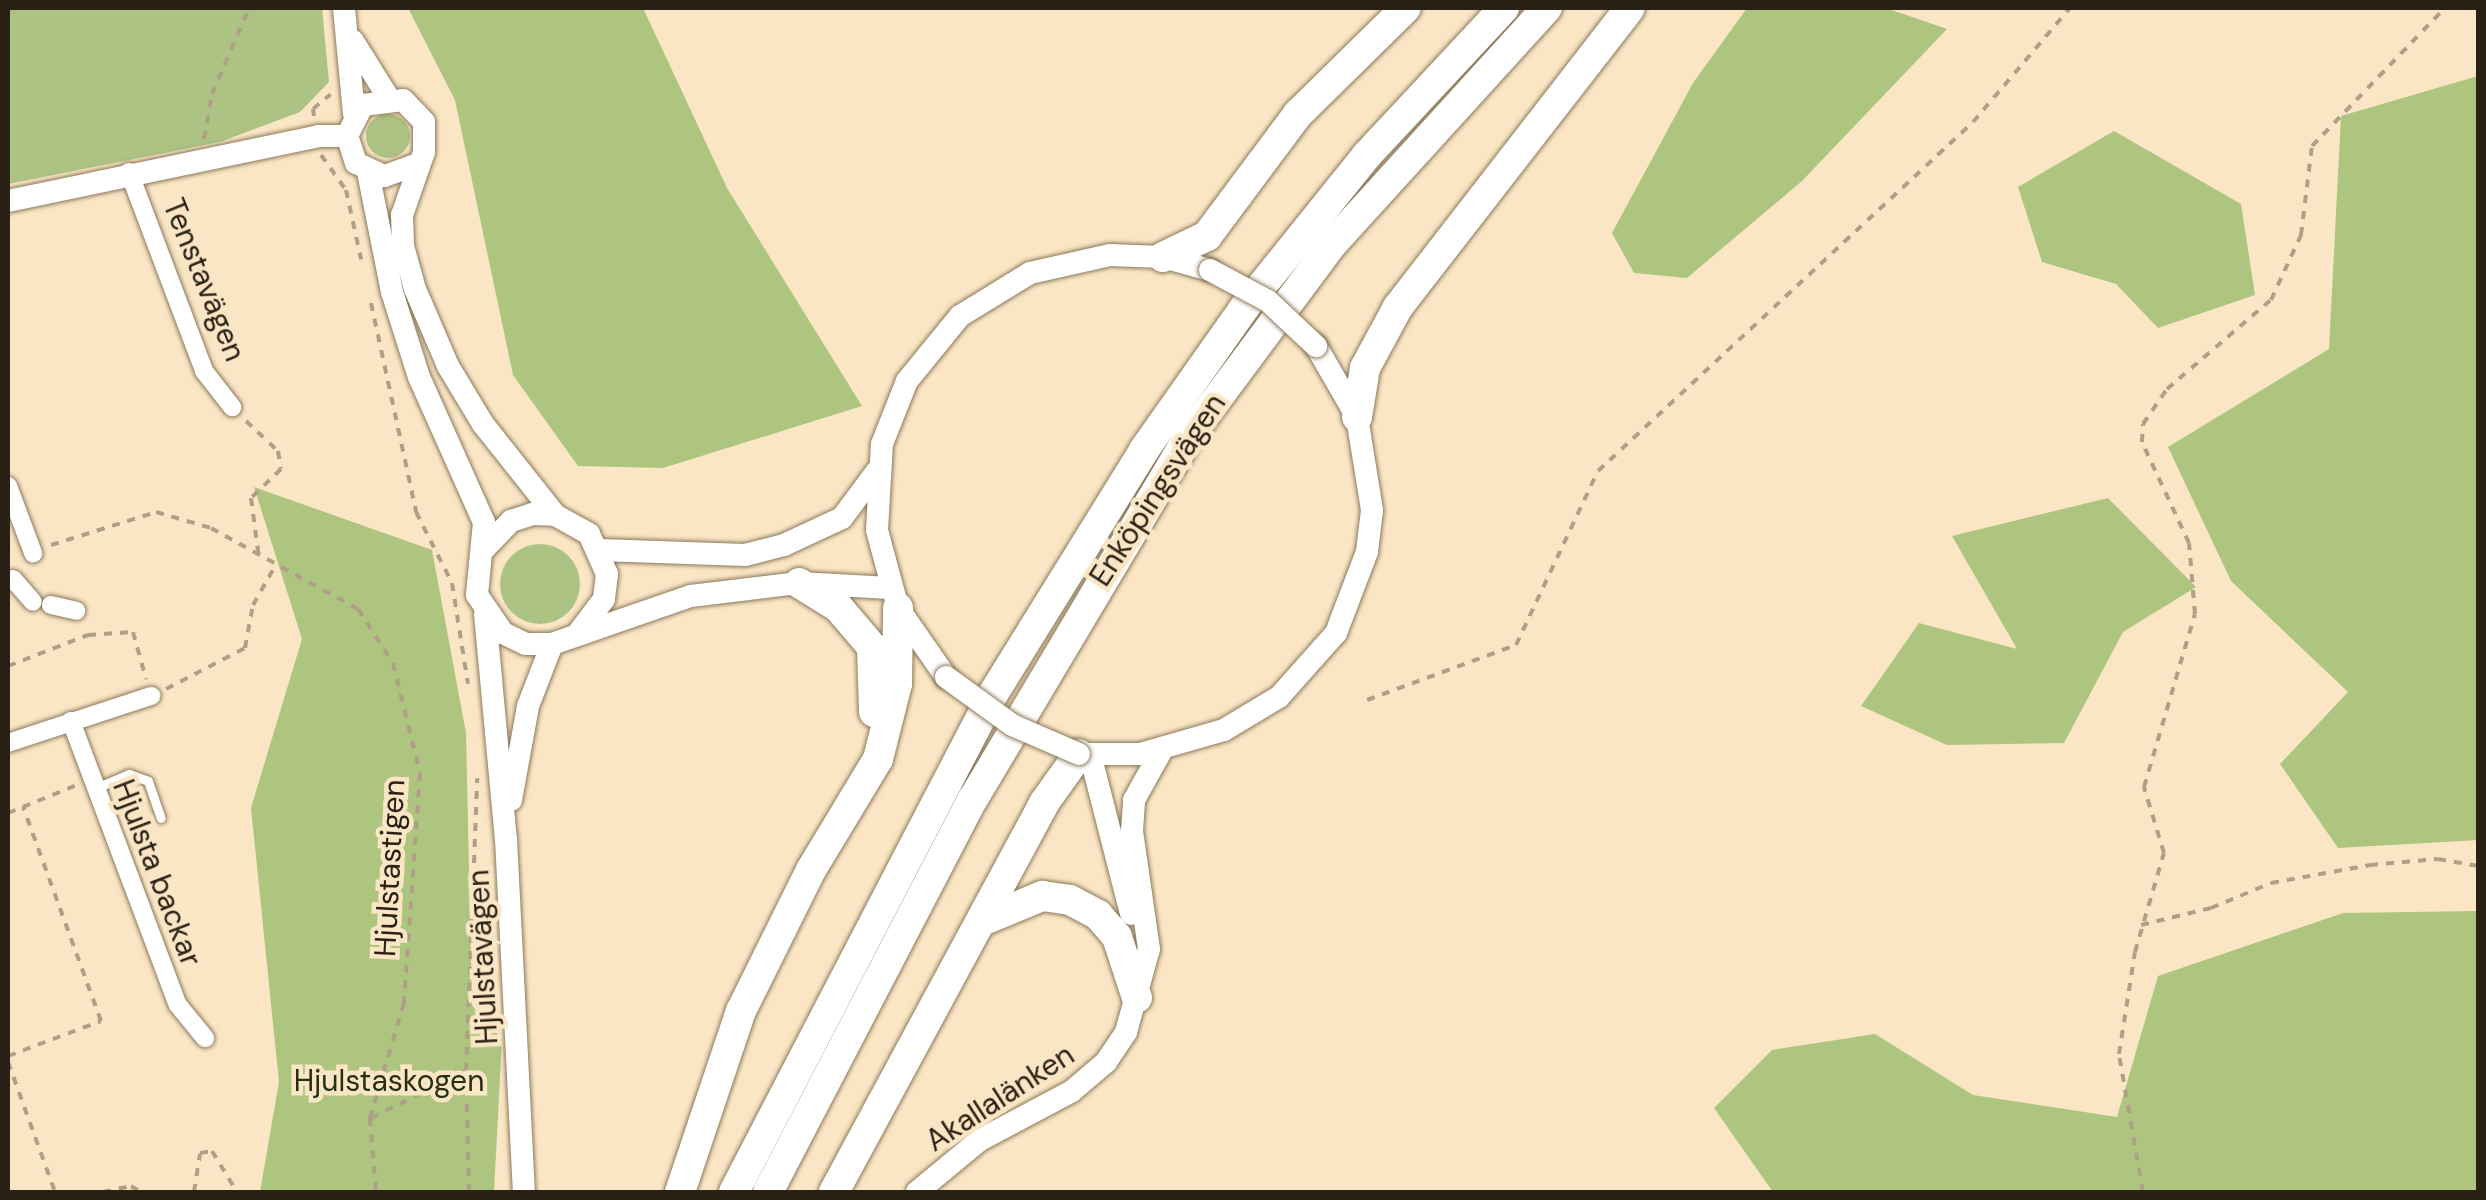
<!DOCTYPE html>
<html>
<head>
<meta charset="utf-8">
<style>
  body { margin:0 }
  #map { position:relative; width:2486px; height:1200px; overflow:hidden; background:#fae6c5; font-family:"DM Sans",sans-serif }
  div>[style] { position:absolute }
  .green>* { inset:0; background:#adc383 }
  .round { border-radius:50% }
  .forest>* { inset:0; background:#adc57f }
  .path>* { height:4px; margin-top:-2px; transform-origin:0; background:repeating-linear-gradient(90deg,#af9f86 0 8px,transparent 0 16px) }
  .roads { filter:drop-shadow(0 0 2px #8b795a) drop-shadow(0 0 2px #8b795a) }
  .lane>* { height:9px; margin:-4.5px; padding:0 4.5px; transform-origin:4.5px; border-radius:4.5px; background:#fff }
  .street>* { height:18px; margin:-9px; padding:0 9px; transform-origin:9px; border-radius:9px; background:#fff }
  .secondary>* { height:22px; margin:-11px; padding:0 11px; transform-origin:11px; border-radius:11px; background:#fff }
  .highway>* { height:30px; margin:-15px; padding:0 15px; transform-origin:15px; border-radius:15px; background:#fff }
  .bridges { filter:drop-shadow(0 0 2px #8b795a) drop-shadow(0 0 2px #8b795a) }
  .secondary-bridge>* { height:22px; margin:-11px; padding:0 11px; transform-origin:11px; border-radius:11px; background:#fff }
  span { translate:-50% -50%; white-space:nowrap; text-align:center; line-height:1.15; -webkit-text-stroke:9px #fae6c5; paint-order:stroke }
  .street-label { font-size:30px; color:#292115 }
  .park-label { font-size:30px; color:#262f11 }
  .frame { position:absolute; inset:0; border:10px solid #292115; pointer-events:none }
</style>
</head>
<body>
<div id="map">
  <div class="green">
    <div style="clip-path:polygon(8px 8px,322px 8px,329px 82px,300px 112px,220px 142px,8px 184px)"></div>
    <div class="round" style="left:366px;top:114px;width:44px;height:44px"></div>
    <div class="round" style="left:500px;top:544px;width:80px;height:80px"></div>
  </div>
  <div class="forest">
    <div style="clip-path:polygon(408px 8px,643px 8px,727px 188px,862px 406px,663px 468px,578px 466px,513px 375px,455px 100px)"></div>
    <div style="clip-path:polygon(1747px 8px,1886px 8px,1947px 29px,1802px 181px,1687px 278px,1634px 273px,1612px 233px,1693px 83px)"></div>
    <div style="clip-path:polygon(2478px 76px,2478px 840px,2338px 848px,2280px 764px,2348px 692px,2231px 581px,2168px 447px,2329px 349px,2341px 116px)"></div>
    <div style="clip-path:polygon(2114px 131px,2241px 204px,2255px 295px,2158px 328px,2116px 284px,2042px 262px,2018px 187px)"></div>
    <div style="clip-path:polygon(254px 487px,432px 550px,466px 733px,472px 1005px,502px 1039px,494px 1192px,260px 1192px,279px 1082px,251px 808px,302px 639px)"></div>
    <div style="clip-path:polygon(2108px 498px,2196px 587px,2123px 632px,2064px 743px,1947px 745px,1861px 706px,1919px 623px,2017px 649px,1952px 536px)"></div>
    <div style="clip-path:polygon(2478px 911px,2478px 1192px,1773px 1192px,1714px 1108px,1772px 1050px,1875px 1034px,1973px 1095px,2117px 1117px,2158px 976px,2343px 913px)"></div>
  </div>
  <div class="path">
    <div style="left:314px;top:116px;width:7px;rotate:-98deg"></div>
    <div style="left:313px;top:109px;width:23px;rotate:-40deg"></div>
    <div style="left:204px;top:139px;width:46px;rotate:-79.9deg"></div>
    <div style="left:212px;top:94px;width:94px;rotate:-66.7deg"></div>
    <div style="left:321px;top:155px;width:43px;rotate:54.5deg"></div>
    <div style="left:346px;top:190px;width:71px;rotate:77.7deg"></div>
    <div style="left:371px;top:303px;width:214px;rotate:77.8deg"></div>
    <div style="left:416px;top:512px;width:80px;rotate:63.1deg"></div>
    <div style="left:452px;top:583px;width:102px;rotate:81deg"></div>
    <div style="left:246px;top:421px;width:44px;rotate:43.2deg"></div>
    <div style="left:278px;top:451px;width:18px;rotate:81deg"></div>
    <div style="left:281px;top:469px;width:42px;rotate:136deg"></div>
    <div style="left:251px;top:498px;width:61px;rotate:82.4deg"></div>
    <div style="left:51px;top:545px;width:110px;rotate:-17.4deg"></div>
    <div style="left:156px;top:512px;width:57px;rotate:16.2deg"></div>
    <div style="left:211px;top:528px;width:168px;rotate:28.9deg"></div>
    <div style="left:358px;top:609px;width:64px;rotate:57.1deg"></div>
    <div style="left:393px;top:663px;width:113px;rotate:76.2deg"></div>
    <div style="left:420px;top:773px;width:231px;rotate:94deg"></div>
    <div style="left:404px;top:1003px;width:120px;rotate:106.5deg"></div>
    <div style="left:370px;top:1118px;width:74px;rotate:85.4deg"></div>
    <div style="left:8px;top:666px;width:86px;rotate:-21.2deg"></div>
    <div style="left:88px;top:635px;width:45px;rotate:-3.8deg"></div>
    <div style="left:133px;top:632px;width:49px;rotate:74.5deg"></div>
    <div style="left:166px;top:689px;width:89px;rotate:-27.4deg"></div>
    <div style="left:245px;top:648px;width:44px;rotate:-79.5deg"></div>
    <div style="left:253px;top:605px;width:43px;rotate:-60.4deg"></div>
    <div style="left:1367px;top:700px;width:159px;rotate:-20.3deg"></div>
    <div style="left:1516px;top:645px;width:192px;rotate:-64.8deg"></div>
    <div style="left:1598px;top:471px;width:512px;rotate:-42.94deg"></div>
    <div style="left:1973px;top:122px;width:150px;rotate:-49.6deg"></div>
    <div style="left:8px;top:813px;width:74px;rotate:-22.1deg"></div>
    <div style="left:2141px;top:925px;width:72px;rotate:-13.7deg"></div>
    <div style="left:2211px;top:908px;width:65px;rotate:-22.6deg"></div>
    <div style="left:2271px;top:883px;width:101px;rotate:-10.3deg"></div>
    <div style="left:2370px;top:865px;width:68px;rotate:-5deg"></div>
    <div style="left:2438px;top:859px;width:41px;rotate:9.9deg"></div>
    <div style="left:8px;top:1056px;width:99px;rotate:-20.6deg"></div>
    <div style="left:101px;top:1021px;width:228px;rotate:-110deg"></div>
    <div style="left:8px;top:1062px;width:138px;rotate:70.1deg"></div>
    <div style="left:371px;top:1118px;width:106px;rotate:-26.3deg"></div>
    <div style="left:103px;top:1192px;width:29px;rotate:-12deg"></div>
    <div style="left:131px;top:1186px;width:12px;rotate:31deg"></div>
    <div style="left:194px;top:1192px;width:39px;rotate:-81deg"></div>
    <div style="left:200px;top:1153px;width:12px;rotate:-9deg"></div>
    <div style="left:212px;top:1151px;width:48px;rotate:58.6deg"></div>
    <div style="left:469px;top:1192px;width:121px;rotate:-91.4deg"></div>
    <div style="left:466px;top:1071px;width:293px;rotate:-87.8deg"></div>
    <div style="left:2143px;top:1192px;width:140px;rotate:-99.9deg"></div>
    <div style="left:2119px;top:1054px;width:103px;rotate:-81.1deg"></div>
    <div style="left:2135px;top:952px;width:103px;rotate:-73.7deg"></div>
    <div style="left:2164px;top:853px;width:69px;rotate:-106.9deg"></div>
    <div style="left:2144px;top:787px;width:180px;rotate:-73.6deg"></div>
    <div style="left:2195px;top:614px;width:71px;rotate:-94.8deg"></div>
    <div style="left:2189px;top:543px;width:111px;rotate:-115deg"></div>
    <div style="left:2142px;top:442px;width:18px;rotate:-87deg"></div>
    <div style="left:2143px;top:424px;width:42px;rotate:-55.6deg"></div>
    <div style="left:2167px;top:389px;width:137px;rotate:-40.6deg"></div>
    <div style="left:2271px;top:300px;width:72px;rotate:-65.2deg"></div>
    <div style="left:2301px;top:235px;width:90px;rotate:-83deg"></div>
    <div style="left:2312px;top:146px;width:192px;rotate:-46.1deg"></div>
  </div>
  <div class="roads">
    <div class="lane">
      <div style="left:96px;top:788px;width:36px;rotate:-23deg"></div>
      <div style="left:129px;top:774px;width:20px;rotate:20deg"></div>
      <div style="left:148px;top:781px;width:39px;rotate:71deg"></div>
    </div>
    <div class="street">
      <div style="left:129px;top:172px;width:213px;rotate:69.3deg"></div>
      <div style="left:204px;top:371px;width:46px;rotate:52.1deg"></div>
      <div style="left:8px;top:486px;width:72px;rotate:69.5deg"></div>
      <div style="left:13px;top:579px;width:30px;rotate:49deg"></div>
      <div style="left:51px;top:605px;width:26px;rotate:13deg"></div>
      <div style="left:71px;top:721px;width:303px;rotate:69.4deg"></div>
      <div style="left:178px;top:1005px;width:43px;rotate:50.7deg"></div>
      <div style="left:8px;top:743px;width:151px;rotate:-18.2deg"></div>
    </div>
    <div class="secondary">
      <div style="left:344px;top:8px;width:106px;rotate:84.6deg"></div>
      <div style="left:353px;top:41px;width:66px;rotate:58deg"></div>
      <div style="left:415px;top:165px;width:33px;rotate:160deg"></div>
      <div style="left:384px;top:176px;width:31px;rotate:-155deg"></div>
      <div style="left:356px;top:163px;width:28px;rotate:-108deg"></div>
      <div style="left:347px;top:136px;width:35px;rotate:-63deg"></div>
      <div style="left:363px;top:105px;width:40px;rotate:-7.1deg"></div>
      <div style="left:403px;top:100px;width:30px;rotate:46deg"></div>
      <div style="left:424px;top:122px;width:30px;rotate:90deg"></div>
      <div style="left:424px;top:152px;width:67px;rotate:109.2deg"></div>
      <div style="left:402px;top:215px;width:31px;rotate:88deg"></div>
      <div style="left:403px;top:246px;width:45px;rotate:74.4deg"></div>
      <div style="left:415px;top:289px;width:84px;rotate:66.8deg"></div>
      <div style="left:448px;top:366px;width:68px;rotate:58.9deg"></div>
      <div style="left:483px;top:424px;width:116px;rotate:51.6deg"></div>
      <div style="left:368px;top:172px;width:122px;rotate:78.7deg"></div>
      <div style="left:392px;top:292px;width:89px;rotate:72.4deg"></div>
      <div style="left:419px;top:377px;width:159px;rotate:65.9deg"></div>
      <div style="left:484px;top:522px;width:73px;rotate:95.5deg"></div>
      <div style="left:477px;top:595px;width:46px;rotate:55.6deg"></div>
      <div style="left:503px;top:633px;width:25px;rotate:26deg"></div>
      <div style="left:526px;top:644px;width:26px"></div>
      <div style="left:552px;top:644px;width:147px;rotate:-19.1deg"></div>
      <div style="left:691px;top:596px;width:109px;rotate:-6.9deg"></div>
      <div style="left:799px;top:583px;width:91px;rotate:3.1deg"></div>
      <div style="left:8px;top:201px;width:317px;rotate:-11.8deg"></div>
      <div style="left:318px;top:136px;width:29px"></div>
      <div style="left:600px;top:550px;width:145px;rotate:2deg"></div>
      <div style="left:745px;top:555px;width:40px;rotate:-14.4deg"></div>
      <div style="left:784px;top:545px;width:64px;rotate:-25deg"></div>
      <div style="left:842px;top:518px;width:59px;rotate:-53.3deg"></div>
      <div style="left:482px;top:551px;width:42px;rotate:-46deg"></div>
      <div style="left:511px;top:521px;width:22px;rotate:-18deg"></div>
      <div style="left:532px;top:514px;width:23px;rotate:2deg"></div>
      <div style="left:555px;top:515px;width:39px;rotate:29deg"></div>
      <div style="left:589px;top:534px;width:44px;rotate:65.8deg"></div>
      <div style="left:607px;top:574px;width:25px;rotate:97deg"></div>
      <div style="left:604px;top:599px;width:41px;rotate:127.1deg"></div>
      <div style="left:485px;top:614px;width:226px;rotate:84.7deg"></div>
      <div style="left:506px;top:839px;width:353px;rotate:87.1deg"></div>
      <div style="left:946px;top:677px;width:84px;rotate:-124.8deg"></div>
      <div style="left:898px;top:608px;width:81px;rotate:-105.1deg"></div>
      <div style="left:877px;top:530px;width:86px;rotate:-86.7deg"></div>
      <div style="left:882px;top:444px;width:68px;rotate:-68.4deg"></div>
      <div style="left:907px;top:381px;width:84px;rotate:-50.8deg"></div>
      <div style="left:960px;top:316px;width:82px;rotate:-31.6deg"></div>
      <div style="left:1030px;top:273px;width:82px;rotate:-12.7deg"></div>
      <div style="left:1110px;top:255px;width:53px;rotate:2.2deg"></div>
      <div style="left:1163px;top:257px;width:49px;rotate:15.5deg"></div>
      <div style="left:1079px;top:754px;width:61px"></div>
      <div style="left:1140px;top:754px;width:87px;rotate:-15.9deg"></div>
      <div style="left:1224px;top:730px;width:64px;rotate:-31deg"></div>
      <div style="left:1279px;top:697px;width:86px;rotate:-48.3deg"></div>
      <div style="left:1336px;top:633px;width:87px;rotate:-69.1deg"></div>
      <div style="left:1367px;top:552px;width:42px;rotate:-83.2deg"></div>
      <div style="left:1372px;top:510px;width:94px;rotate:-99.2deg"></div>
      <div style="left:1357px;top:417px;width:82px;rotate:-120deg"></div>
      <div style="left:1091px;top:758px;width:161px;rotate:75.6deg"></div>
      <div style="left:511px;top:800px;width:96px;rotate:-79.7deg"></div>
      <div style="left:528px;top:706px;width:66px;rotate:-68.8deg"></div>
      <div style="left:917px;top:1192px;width:82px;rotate:-39.5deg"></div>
      <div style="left:980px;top:1140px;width:104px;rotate:-28deg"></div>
      <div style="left:1072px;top:1091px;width:45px;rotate:-40.5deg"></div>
      <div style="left:1106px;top:1062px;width:36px;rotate:-56deg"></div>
      <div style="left:1126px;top:1032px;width:86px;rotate:-74.5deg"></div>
      <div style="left:1149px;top:949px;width:119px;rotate:-98.2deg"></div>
      <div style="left:1132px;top:831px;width:31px;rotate:-86deg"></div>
      <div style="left:1134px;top:800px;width:60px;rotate:-60.9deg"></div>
    </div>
    <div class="highway">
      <div style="left:1163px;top:257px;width:49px;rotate:-25.5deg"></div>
      <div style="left:1207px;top:236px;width:152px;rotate:-53.3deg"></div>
      <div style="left:1298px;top:114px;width:151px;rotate:-44.5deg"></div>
      <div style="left:1357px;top:417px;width:50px;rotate:-80.7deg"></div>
      <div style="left:1365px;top:368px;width:69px;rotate:-61.6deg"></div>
      <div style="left:1398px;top:307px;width:378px;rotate:-52.2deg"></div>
      <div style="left:799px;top:583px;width:46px;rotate:31.6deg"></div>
      <div style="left:838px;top:607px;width:52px;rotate:49.6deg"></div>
      <div style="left:872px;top:647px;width:65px;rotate:88.2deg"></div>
      <div style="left:987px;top:919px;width:60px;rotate:-22.7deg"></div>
      <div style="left:1042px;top:896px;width:28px;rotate:8deg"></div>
      <div style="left:1070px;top:900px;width:32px;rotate:28deg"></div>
      <div style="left:1098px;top:915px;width:29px;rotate:49deg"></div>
      <div style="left:1117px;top:937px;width:64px;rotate:71.8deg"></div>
      <div style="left:680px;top:1192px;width:191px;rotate:-71.4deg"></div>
      <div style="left:741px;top:1011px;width:157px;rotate:-63.6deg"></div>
      <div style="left:811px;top:870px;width:130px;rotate:-58.9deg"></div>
      <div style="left:878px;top:759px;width:77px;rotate:-75.8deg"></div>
      <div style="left:897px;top:684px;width:76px;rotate:-89.2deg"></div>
      <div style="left:734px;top:1192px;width:561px;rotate:-62.52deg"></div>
      <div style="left:993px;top:694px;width:287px;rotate:-58.2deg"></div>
      <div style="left:1144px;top:450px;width:174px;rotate:-54.8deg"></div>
      <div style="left:1244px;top:308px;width:196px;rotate:-51.2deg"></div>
      <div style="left:1367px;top:155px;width:201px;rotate:-47deg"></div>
      <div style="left:768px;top:1192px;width:443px;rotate:-62.5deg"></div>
      <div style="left:973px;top:799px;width:420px;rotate:-59.2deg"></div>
      <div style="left:1188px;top:438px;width:243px;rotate:-53.4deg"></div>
      <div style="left:1333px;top:243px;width:318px;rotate:-47.7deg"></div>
      <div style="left:834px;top:1192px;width:442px;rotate:-61.6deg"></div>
      <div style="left:1044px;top:803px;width:60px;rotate:-54.5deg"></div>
    </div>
  </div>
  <div class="bridges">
    <div class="secondary-bridge">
      <div style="left:1210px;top:270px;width:66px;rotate:28.1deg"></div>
      <div style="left:1268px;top:301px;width:66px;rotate:43.2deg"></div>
      <div style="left:946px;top:677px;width:82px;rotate:36deg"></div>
      <div style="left:1012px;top:725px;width:73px;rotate:23.4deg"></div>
    </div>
  </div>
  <div class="street-label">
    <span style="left:204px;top:280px;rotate:68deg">Tenstavägen</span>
    <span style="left:1158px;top:490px;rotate:-57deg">Enköpingsvägen</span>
    <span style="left:390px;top:868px;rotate:-87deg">Hjulstastigen</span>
    <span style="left:157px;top:873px;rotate:69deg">Hjulsta backar</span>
    <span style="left:483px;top:957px;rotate:-93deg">Hjulstavägen</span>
    <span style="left:1000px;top:1098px;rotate:-33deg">Akallalänken</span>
  </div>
  <div class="park-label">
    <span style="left:389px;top:1081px">Hjulstaskogen</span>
  </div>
  <div class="frame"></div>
</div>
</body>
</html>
